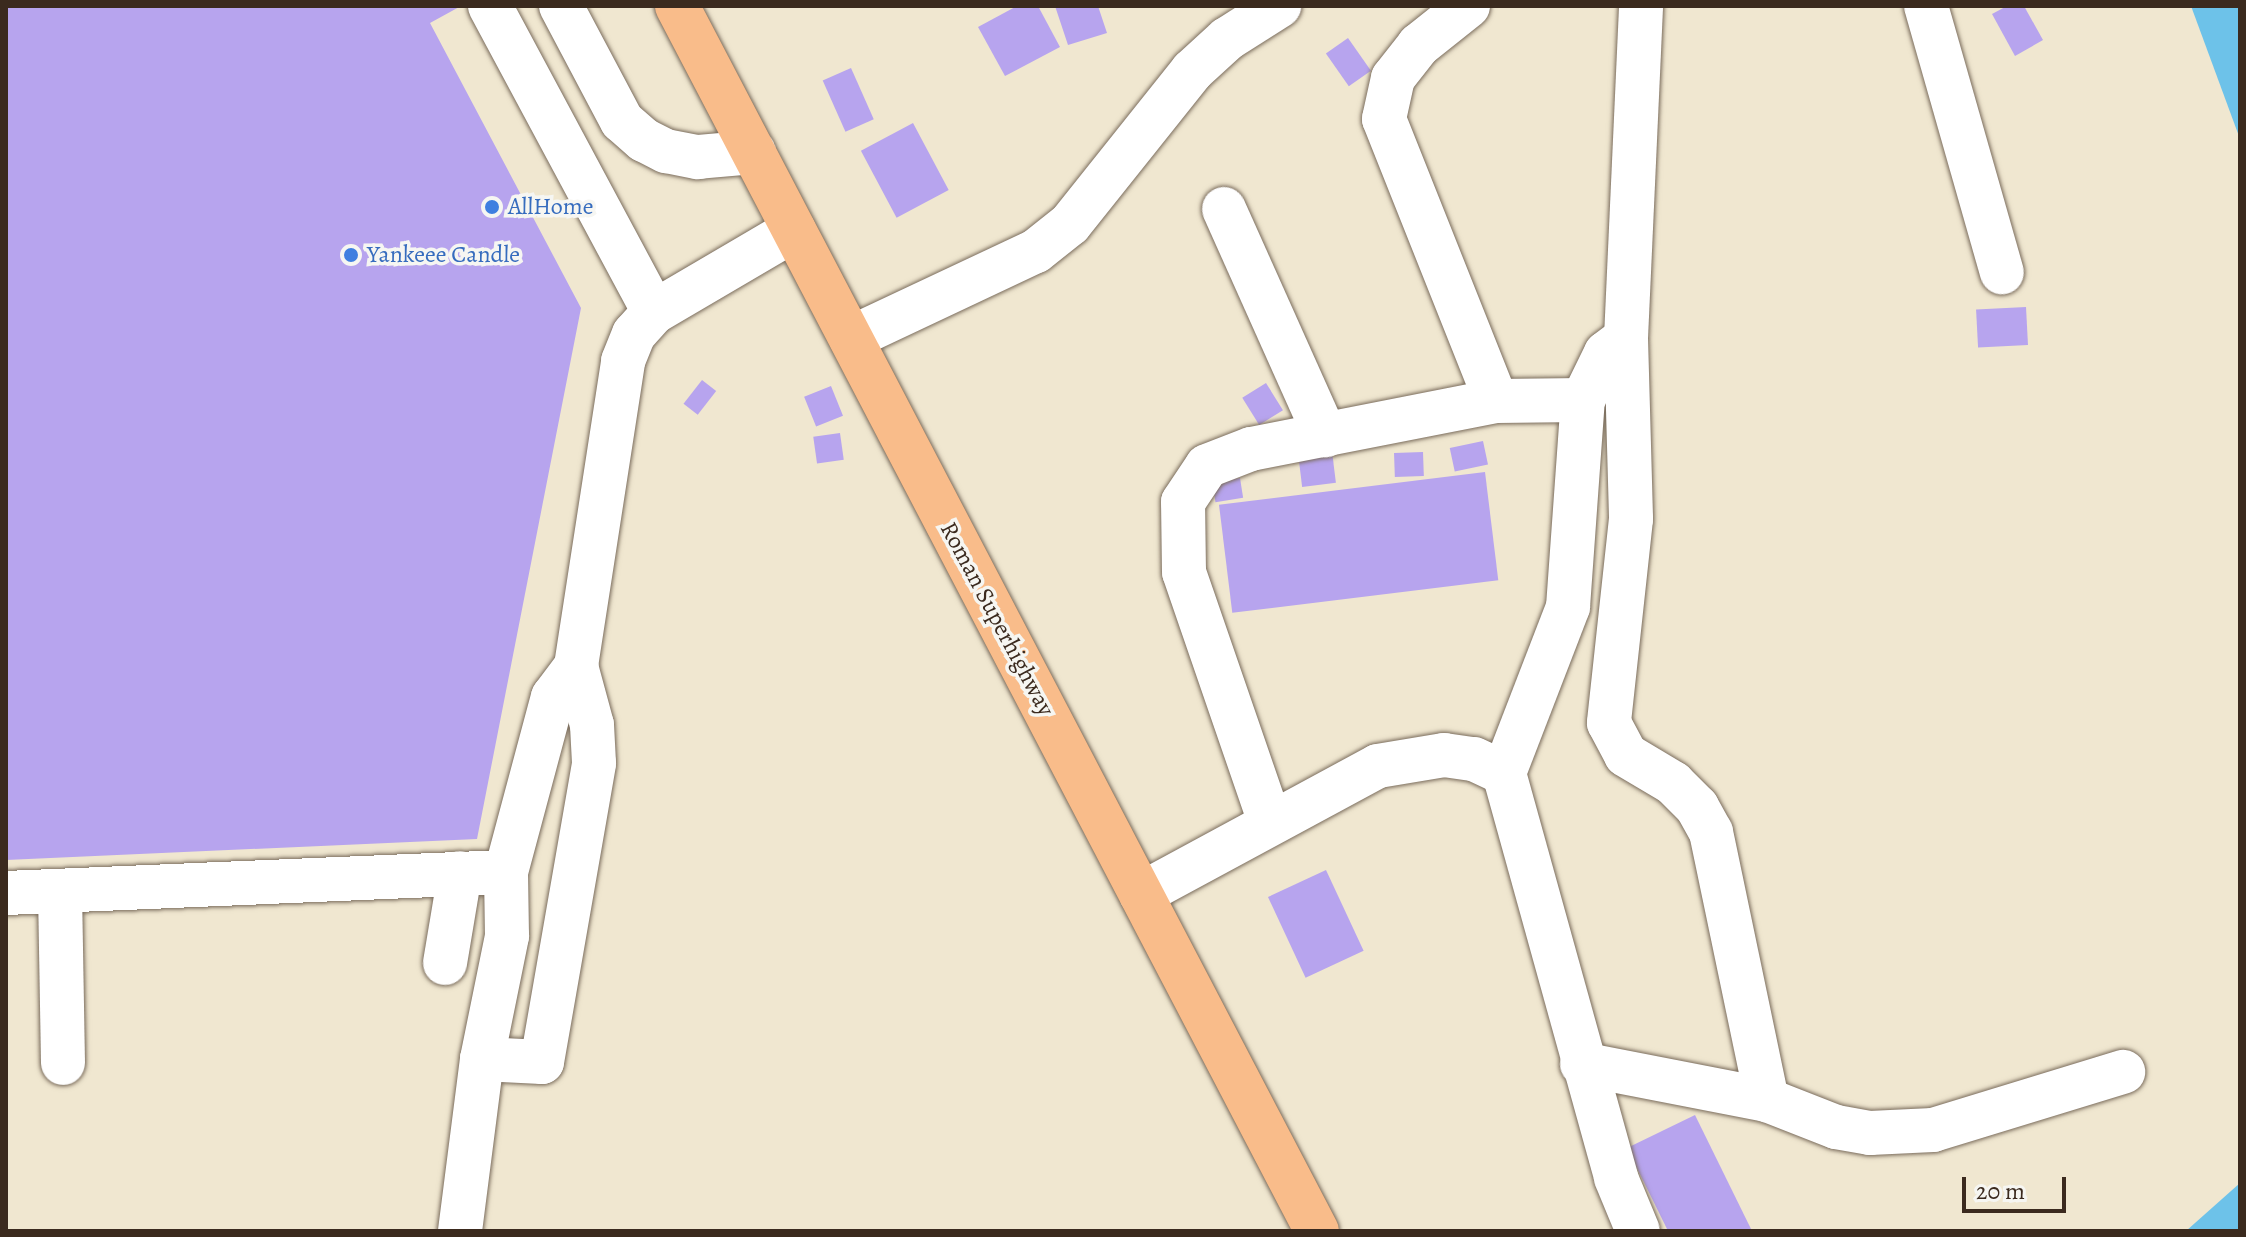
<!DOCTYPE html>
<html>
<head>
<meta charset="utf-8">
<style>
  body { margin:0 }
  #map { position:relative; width:2246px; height:1237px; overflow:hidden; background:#f0e7d0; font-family:Alegreya,serif }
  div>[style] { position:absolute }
  .water>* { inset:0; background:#6dc2e9 }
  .building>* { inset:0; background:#b7a4ee; transform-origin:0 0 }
  .roads { filter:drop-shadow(0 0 2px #7a6c5c) drop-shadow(0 0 2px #7a6c5c) }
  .minor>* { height:44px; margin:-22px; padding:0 22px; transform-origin:22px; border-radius:22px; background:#fff }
  .major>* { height:44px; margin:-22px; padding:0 22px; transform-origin:22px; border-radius:22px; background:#f9bc8a }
  .dots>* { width:22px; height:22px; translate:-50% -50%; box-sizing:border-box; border:4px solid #f6f6f2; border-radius:50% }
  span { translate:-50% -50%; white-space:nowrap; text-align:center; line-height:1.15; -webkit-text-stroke:7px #f6f6f2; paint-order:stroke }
  .shop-label { font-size:24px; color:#366cbe }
  .left { translate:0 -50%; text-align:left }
  .street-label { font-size:24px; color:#3b2a1e }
  .frame { position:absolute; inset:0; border:8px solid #3b2a1e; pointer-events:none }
  .scale { position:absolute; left:1962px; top:1177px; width:104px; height:36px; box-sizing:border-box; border:4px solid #3b2a1e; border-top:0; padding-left:10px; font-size:24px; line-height:28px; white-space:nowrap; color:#3b2a1e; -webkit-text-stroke:6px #f6f6f2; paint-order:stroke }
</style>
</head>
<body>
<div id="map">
  <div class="water">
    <div style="clip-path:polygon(2191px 6px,2240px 6px,2240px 139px)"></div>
    <div style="clip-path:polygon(2240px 1183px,2240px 1231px,2186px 1231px)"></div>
  </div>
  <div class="building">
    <div style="clip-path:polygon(6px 6px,461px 6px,430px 23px,581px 308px,477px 839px,6px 860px)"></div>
    <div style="clip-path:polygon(1017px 6px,1038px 6px,1060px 47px,1005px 76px,978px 27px)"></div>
    <div style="clip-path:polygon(1055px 6px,1098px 6px,1107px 33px,1068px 45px)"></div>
    <div style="clip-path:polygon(2007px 6px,2024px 6px,2043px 40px,2015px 56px,1992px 14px)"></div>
    <div style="left:1348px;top:38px;width:40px;height:27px;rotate:55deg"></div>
    <div style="left:851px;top:68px;width:56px;height:31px;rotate:66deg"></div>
    <div style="left:913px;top:123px;width:76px;height:59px;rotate:62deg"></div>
    <div style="left:2026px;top:307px;width:38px;height:50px;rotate:87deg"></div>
    <div style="left:702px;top:380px;width:18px;height:30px;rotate:38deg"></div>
    <div style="left:1266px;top:383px;width:32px;height:28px;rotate:58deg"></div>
    <div style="left:831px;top:386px;width:32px;height:29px;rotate:68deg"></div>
    <div style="left:840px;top:433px;width:27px;height:27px;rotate:82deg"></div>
    <div style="left:1483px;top:441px;width:24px;height:34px;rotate:78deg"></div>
    <div style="left:1332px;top:451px;width:32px;height:34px;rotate:83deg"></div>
    <div style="left:1423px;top:452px;width:24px;height:29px;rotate:88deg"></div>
    <div style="left:1485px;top:472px;width:109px;height:268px;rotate:83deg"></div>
    <div style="left:1240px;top:478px;width:20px;height:28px;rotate:81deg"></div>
    <div style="left:1326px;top:870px;width:89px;height:64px;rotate:65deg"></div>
    <div style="clip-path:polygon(1695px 1115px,1752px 1231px,1668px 1231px,1627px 1148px)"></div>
  </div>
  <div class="roads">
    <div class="minor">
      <div style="left:490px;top:6px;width:347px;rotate:61.8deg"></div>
      <div style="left:561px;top:6px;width:130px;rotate:62.1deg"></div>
      <div style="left:622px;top:121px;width:29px;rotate:41deg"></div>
      <div style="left:644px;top:140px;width:25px;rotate:27deg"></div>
      <div style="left:666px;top:151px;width:33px;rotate:11deg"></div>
      <div style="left:698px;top:157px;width:56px;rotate:-5.1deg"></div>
      <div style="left:1468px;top:6px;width:63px;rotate:141.5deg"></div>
      <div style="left:1419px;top:45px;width:42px;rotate:128.2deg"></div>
      <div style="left:1393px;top:78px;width:42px;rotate:102.4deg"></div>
      <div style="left:1384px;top:119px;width:303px;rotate:68.3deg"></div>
      <div style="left:1926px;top:6px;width:277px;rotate:74.1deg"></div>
      <div style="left:1224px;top:209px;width:248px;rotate:65.9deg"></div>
      <div style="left:851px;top:338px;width:204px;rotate:-25.2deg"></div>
      <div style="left:1036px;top:251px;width:43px;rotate:-38.5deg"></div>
      <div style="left:1070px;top:224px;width:196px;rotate:-51.4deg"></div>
      <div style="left:1192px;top:71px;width:47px;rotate:-42.4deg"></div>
      <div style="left:1227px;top:39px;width:62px;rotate:-32.4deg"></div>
      <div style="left:1626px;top:338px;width:181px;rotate:88.4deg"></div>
      <div style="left:1631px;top:519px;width:205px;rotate:96.2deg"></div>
      <div style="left:1609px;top:723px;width:36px;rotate:62deg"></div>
      <div style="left:1626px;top:755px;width:55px;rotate:30.8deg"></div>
      <div style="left:1673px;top:783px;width:34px;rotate:45deg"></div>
      <div style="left:1697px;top:807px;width:29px;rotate:61deg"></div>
      <div style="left:1711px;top:832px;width:274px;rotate:78.2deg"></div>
      <div style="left:1767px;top:1100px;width:74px;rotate:21.4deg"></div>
      <div style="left:1836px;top:1127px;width:35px;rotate:10deg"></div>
      <div style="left:1870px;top:1133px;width:63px;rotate:-2.7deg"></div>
      <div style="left:1933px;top:1130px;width:199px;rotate:-17deg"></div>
      <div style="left:1504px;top:773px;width:420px;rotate:74.5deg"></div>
      <div style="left:1616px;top:1178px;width:57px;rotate:67.5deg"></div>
      <div style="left:1270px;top:822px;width:264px;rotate:-109deg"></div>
      <div style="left:1184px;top:572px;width:70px;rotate:-90.8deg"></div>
      <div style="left:1183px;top:502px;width:43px;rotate:-56.3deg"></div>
      <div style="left:1207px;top:466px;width:47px;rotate:-21.1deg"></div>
      <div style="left:1251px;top:449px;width:250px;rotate:-11.1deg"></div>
      <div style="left:1496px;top:401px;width:87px;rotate:-0.7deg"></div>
      <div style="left:60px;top:891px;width:172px;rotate:89deg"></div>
      <div style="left:6px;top:893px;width:500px;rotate:-2.41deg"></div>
      <div style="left:1141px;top:894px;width:269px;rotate:-28.4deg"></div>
      <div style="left:1378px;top:766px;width:67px;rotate:-9.5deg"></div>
      <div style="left:1444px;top:755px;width:30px;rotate:8deg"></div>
      <div style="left:1474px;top:759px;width:33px;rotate:25deg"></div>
      <div style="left:1504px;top:773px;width:178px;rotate:-68.9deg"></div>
      <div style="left:1568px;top:607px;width:208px;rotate:-85.9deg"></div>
      <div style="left:1583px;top:400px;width:52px;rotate:-63.9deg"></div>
      <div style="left:1606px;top:353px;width:25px;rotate:-37deg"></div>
      <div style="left:1626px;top:338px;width:332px;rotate:-87.4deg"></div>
      <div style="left:445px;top:963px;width:91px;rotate:-80.5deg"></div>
      <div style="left:482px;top:1059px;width:60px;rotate:2.9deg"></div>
      <div style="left:542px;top:1062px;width:303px;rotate:-80.1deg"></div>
      <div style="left:594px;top:763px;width:38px;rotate:-93deg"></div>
      <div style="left:592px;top:725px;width:61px;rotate:-105.2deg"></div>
      <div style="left:1582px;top:1064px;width:188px;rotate:11deg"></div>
      <div style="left:460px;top:1231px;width:173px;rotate:-82.7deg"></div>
      <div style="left:482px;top:1059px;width:126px;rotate:-78.5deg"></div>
      <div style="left:507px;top:936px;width:64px;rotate:-90.9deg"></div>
      <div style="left:506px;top:872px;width:181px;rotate:-75deg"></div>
      <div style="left:553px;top:697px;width:39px;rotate:-53deg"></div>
      <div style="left:576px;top:666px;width:309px;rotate:-81.2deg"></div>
      <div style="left:623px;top:361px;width:29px;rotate:-68deg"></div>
      <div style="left:634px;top:334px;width:30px;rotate:-48deg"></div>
      <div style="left:654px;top:312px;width:162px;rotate:-30.4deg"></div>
    </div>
    <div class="major">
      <div style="left:677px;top:6px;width:1382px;rotate:62.42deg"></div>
    </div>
  </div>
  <div class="dots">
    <div style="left:492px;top:207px;background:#3f7fe0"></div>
    <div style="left:351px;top:255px;background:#3f7fe0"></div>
  </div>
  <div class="shop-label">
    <span class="left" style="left:508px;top:207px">AllHome</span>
    <span class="left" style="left:367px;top:255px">Yankeee Candle</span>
  </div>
  <div class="street-label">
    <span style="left:997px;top:619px;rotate:62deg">Roman Superhighway</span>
  </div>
  <div class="frame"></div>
  <div class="scale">20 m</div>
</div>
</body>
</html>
